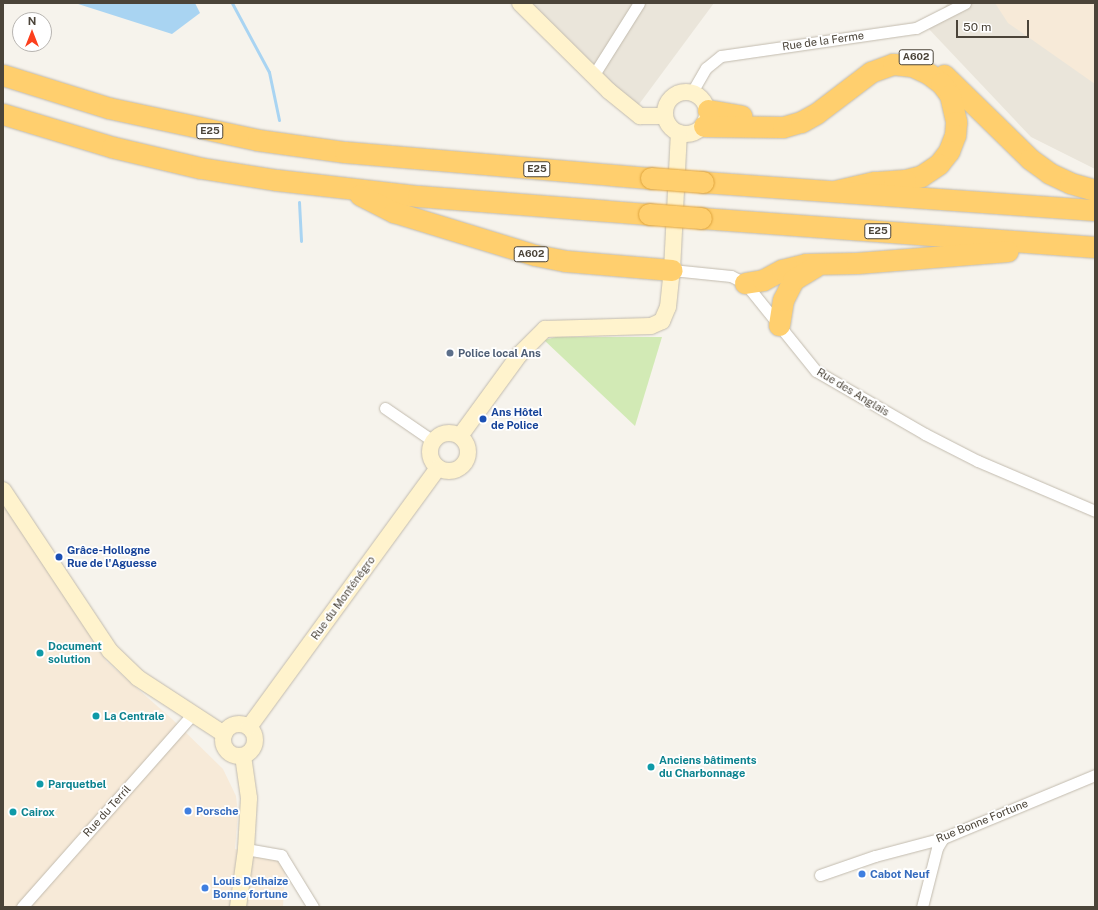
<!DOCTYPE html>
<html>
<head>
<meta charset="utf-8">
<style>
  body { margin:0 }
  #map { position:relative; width:1098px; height:910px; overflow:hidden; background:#f6f3ec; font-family:"Public Sans",sans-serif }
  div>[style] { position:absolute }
  .residential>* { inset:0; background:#eae5da }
  .commercial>* { inset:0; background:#f7ead8 }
  .green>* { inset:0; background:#d2eab5 }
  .water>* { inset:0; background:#a9d4f2 }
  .stream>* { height:3px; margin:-1.5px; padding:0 1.5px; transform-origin:1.5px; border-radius:1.5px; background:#a9d4f2 }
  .roads { filter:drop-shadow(0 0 1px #c2bbae) drop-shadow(0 0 1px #c2bbae) }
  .street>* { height:11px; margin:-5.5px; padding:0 5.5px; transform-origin:5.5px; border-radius:5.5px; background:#fff }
  .secondary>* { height:16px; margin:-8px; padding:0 8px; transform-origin:8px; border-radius:8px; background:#fff3cd }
  .secondary>.ring { margin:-8px; padding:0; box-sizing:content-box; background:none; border:16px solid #fff3cd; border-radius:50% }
  .highway>* { height:21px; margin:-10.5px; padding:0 10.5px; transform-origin:10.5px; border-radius:10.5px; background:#ffcf6e }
  .bridges { filter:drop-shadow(0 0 1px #e0a43c) drop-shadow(0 0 1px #e0a43c) }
  .highway-bridge>* { height:21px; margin:-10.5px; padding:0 10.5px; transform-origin:10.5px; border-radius:10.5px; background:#ffcf6e }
  .dots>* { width:11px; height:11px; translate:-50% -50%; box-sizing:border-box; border:2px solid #fff; border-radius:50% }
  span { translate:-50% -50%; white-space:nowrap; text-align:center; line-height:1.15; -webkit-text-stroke:3.5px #fff; paint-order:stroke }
  .shield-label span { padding:1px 3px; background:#fff; border:1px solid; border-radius:3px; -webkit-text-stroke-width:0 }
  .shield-label { font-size:10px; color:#4b4439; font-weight:700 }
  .street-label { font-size:11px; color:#4b4439 }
  .service-label { font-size:11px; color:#4e5e75; font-weight:700 }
  .left { translate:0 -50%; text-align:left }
  .transit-label { font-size:11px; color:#164399; font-weight:700 }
  .culture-label { font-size:11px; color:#0d838f; font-weight:700 }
  .shop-label { font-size:11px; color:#366cbe; font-weight:700 }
  .frame { position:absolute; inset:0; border:4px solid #4b4439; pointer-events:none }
  .north { position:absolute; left:12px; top:12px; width:40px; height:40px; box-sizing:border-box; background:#fff; border:1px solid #b7b4b0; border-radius:50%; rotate:0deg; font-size:11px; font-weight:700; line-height:16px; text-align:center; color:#4b4439 }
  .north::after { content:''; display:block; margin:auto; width:14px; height:18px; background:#fc3f1d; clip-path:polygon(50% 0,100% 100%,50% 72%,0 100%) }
  .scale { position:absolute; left:956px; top:20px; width:73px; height:18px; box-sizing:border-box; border:2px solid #4b4439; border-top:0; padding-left:5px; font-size:12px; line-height:14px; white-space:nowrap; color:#4b4439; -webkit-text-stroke:3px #fff; paint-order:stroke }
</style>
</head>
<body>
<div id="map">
  <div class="residential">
    <div style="clip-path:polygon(527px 3px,714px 3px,637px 107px)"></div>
    <div style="clip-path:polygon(948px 3px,1095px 3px,1095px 169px,1031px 137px,927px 27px)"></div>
  </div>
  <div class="commercial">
    <div style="clip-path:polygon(995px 3px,1095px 3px,1095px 84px,1008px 23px)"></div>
    <div style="clip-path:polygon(3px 501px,107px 662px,172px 719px,223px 769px,236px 796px,238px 814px,235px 849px,279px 861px,285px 871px,283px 907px,3px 907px)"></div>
  </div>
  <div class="green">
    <div style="clip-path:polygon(556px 337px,662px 337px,635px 426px,544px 340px)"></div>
  </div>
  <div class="water">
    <div style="clip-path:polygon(75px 3px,195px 3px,200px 13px,172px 34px)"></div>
  </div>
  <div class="stream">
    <div style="left:232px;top:3px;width:78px;rotate:61.8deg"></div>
    <div style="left:269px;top:72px;width:49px;rotate:78.2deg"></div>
    <div style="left:299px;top:202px;width:39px;rotate:87deg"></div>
  </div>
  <div class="roads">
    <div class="street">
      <div style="left:593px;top:76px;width:86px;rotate:-57.8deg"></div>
      <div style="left:692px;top:92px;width:28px;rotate:-60deg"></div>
      <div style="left:706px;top:68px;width:19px;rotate:-39deg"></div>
      <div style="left:721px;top:56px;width:197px;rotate:-8.2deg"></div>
      <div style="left:916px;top:28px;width:55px;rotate:-27deg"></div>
      <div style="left:672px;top:270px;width:59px;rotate:5.8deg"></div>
      <div style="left:731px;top:276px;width:16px;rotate:27deg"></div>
      <div style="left:745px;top:283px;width:113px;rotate:51.1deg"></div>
      <div style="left:816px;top:371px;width:126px;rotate:30deg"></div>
      <div style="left:925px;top:434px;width:59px;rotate:27deg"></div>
      <div style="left:978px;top:461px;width:127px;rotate:23.1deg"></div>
      <div style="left:385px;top:408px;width:58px;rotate:34.5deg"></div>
      <div style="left:246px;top:849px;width:36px;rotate:10deg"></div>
      <div style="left:281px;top:855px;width:61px;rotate:58.4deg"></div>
      <div style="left:820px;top:875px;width:58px;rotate:-19.1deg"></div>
      <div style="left:875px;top:856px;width:70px;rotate:-14.8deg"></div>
      <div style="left:943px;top:838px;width:165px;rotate:-22.5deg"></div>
      <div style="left:22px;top:907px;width:256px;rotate:-48.5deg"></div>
      <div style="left:922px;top:907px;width:61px;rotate:-75.7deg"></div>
      <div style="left:937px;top:848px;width:12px;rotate:-59deg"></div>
    </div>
    <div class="secondary">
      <div style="left:520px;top:3px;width:125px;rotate:44.7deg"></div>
      <div style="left:609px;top:91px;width:40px;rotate:39deg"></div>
      <div style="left:640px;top:116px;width:25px"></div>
      <div class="ring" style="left:665px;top:92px;width:26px;height:26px"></div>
      <div class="ring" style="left:430px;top:433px;width:22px;height:22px"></div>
      <div style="left:460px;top:436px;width:100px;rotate:-53.9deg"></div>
      <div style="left:519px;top:355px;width:37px;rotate:-45deg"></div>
      <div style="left:545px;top:329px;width:106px;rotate:-1.6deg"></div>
      <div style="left:651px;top:326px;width:12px;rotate:-24deg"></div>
      <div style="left:662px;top:321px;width:15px;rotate:-67deg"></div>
      <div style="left:668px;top:307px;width:37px;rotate:-84deg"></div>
      <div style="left:672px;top:270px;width:137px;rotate:-87.1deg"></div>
      <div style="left:3px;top:490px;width:193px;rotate:56.4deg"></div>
      <div style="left:110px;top:651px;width:39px;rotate:44deg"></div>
      <div style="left:138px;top:678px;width:103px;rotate:33.1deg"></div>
      <div class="ring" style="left:223px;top:724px;width:16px;height:16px"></div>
      <div style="left:249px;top:727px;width:321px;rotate:-53.9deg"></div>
      <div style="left:238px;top:907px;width:59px;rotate:-82.1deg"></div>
      <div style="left:246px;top:849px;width:51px;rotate:-86.6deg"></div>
      <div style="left:249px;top:798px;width:42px;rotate:-98.1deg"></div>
    </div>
    <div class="highway">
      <div style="left:3px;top:75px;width:111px;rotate:17.3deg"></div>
      <div style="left:109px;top:108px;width:152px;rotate:12.1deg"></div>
      <div style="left:258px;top:140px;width:88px;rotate:7.9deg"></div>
      <div style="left:345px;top:152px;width:307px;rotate:4.9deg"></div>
      <div style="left:944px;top:75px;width:120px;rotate:44.3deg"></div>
      <div style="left:1030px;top:159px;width:24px;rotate:36deg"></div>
      <div style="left:1049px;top:173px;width:23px;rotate:25deg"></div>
      <div style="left:1070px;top:183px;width:26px;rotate:16deg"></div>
      <div style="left:708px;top:110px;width:34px;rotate:10deg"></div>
      <div style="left:3px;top:114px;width:114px;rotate:16.8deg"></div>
      <div style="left:112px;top:147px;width:91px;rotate:13.3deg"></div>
      <div style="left:201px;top:168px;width:77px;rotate:9deg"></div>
      <div style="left:277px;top:180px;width:142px;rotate:6.5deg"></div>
      <div style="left:418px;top:196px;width:232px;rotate:4.5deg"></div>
      <div style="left:704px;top:126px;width:79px;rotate:0.7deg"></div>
      <div style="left:783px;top:127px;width:19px;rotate:-16deg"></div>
      <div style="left:801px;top:122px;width:18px;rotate:-29deg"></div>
      <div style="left:817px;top:113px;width:68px;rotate:-37.2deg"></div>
      <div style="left:871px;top:72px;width:23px;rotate:-20deg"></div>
      <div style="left:893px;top:64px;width:19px;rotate:6deg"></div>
      <div style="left:912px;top:66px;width:19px;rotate:25deg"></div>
      <div style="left:929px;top:74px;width:15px;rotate:37deg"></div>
      <div style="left:941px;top:83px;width:15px;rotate:53deg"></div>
      <div style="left:950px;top:95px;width:28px;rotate:77deg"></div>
      <div style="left:956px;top:122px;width:13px;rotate:94deg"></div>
      <div style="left:955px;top:135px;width:17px;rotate:111deg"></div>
      <div style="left:949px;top:151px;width:16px;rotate:128deg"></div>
      <div style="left:939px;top:164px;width:22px;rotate:146deg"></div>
      <div style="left:921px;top:176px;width:16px;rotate:166deg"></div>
      <div style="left:905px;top:180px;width:31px;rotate:176deg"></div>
      <div style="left:874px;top:182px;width:39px;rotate:167deg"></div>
      <div style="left:703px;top:182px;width:393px;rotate:4.1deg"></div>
      <div style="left:360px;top:195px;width:38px;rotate:27deg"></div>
      <div style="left:394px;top:212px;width:147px;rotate:17deg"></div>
      <div style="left:535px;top:255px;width:32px;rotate:11deg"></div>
      <div style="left:566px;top:261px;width:106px;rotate:4.9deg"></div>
      <div style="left:701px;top:218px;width:395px;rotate:4.2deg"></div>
      <div style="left:745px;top:283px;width:18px;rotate:-9deg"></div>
      <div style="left:763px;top:280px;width:21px;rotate:-28deg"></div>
      <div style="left:782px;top:270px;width:25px;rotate:-14deg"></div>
      <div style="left:806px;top:264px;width:51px;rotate:-1.1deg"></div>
      <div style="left:857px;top:263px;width:151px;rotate:-4.5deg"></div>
      <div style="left:779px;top:325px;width:25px;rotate:-81deg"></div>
      <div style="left:783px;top:300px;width:22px;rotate:-63deg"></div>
      <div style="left:793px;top:280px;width:26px;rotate:-31deg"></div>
    </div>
  </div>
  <div class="bridges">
    <div class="highway-bridge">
      <div style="left:651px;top:178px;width:52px;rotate:4.4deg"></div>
      <div style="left:649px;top:214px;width:52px;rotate:4.4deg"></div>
    </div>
  </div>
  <div class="dots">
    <div style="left:450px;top:353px;background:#5c6f8a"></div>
    <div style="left:483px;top:419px;background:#1a4fb4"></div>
    <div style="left:59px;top:557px;background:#1a4fb4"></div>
    <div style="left:40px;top:653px;background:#0f9aa8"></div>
    <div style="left:96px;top:716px;background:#0f9aa8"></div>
    <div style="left:651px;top:767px;background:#0f9aa8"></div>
    <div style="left:40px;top:784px;background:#0f9aa8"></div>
    <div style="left:188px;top:811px;background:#3f7fe0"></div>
    <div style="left:13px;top:812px;background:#0f9aa8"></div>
    <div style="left:862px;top:874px;background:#3f7fe0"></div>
    <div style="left:205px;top:888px;background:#3f7fe0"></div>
  </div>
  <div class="shield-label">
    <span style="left:916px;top:57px">A602</span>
    <span style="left:210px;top:131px">E25</span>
    <span style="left:537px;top:169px">E25</span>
    <span style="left:878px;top:231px">E25</span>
    <span style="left:531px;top:254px">A602</span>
  </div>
  <div class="street-label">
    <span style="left:823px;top:41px;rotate:-8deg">Rue de la Ferme</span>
    <span style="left:853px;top:392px;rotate:31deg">Rue des Anglais</span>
    <span style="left:343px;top:598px;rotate:-54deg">Rue du Monténégro</span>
    <span style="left:107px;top:811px;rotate:-48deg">Rue du Terril</span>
    <span style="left:982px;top:821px;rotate:-22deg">Rue Bonne Fortune</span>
  </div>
  <div class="service-label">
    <span class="left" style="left:458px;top:353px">Police local Ans</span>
  </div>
  <div class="transit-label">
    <span class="left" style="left:491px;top:419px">Ans Hôtel<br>de Police</span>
    <span class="left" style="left:67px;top:557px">Grâce-Hollogne<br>Rue de l'Aguesse</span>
  </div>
  <div class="culture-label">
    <span class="left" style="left:48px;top:653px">Document<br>solution</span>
    <span class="left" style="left:104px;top:716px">La Centrale</span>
    <span class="left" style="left:659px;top:767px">Anciens bâtiments<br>du Charbonnage</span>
    <span class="left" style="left:48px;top:784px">Parquetbel</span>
    <span class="left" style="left:21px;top:812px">Cairox</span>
  </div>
  <div class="shop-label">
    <span class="left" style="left:196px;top:811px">Porsche</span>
    <span class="left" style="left:870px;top:874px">Cabot Neuf</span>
    <span class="left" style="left:213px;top:888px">Louis Delhaize<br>Bonne fortune</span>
  </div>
  <div class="frame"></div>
  <div class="north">N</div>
  <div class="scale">50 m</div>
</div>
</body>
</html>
